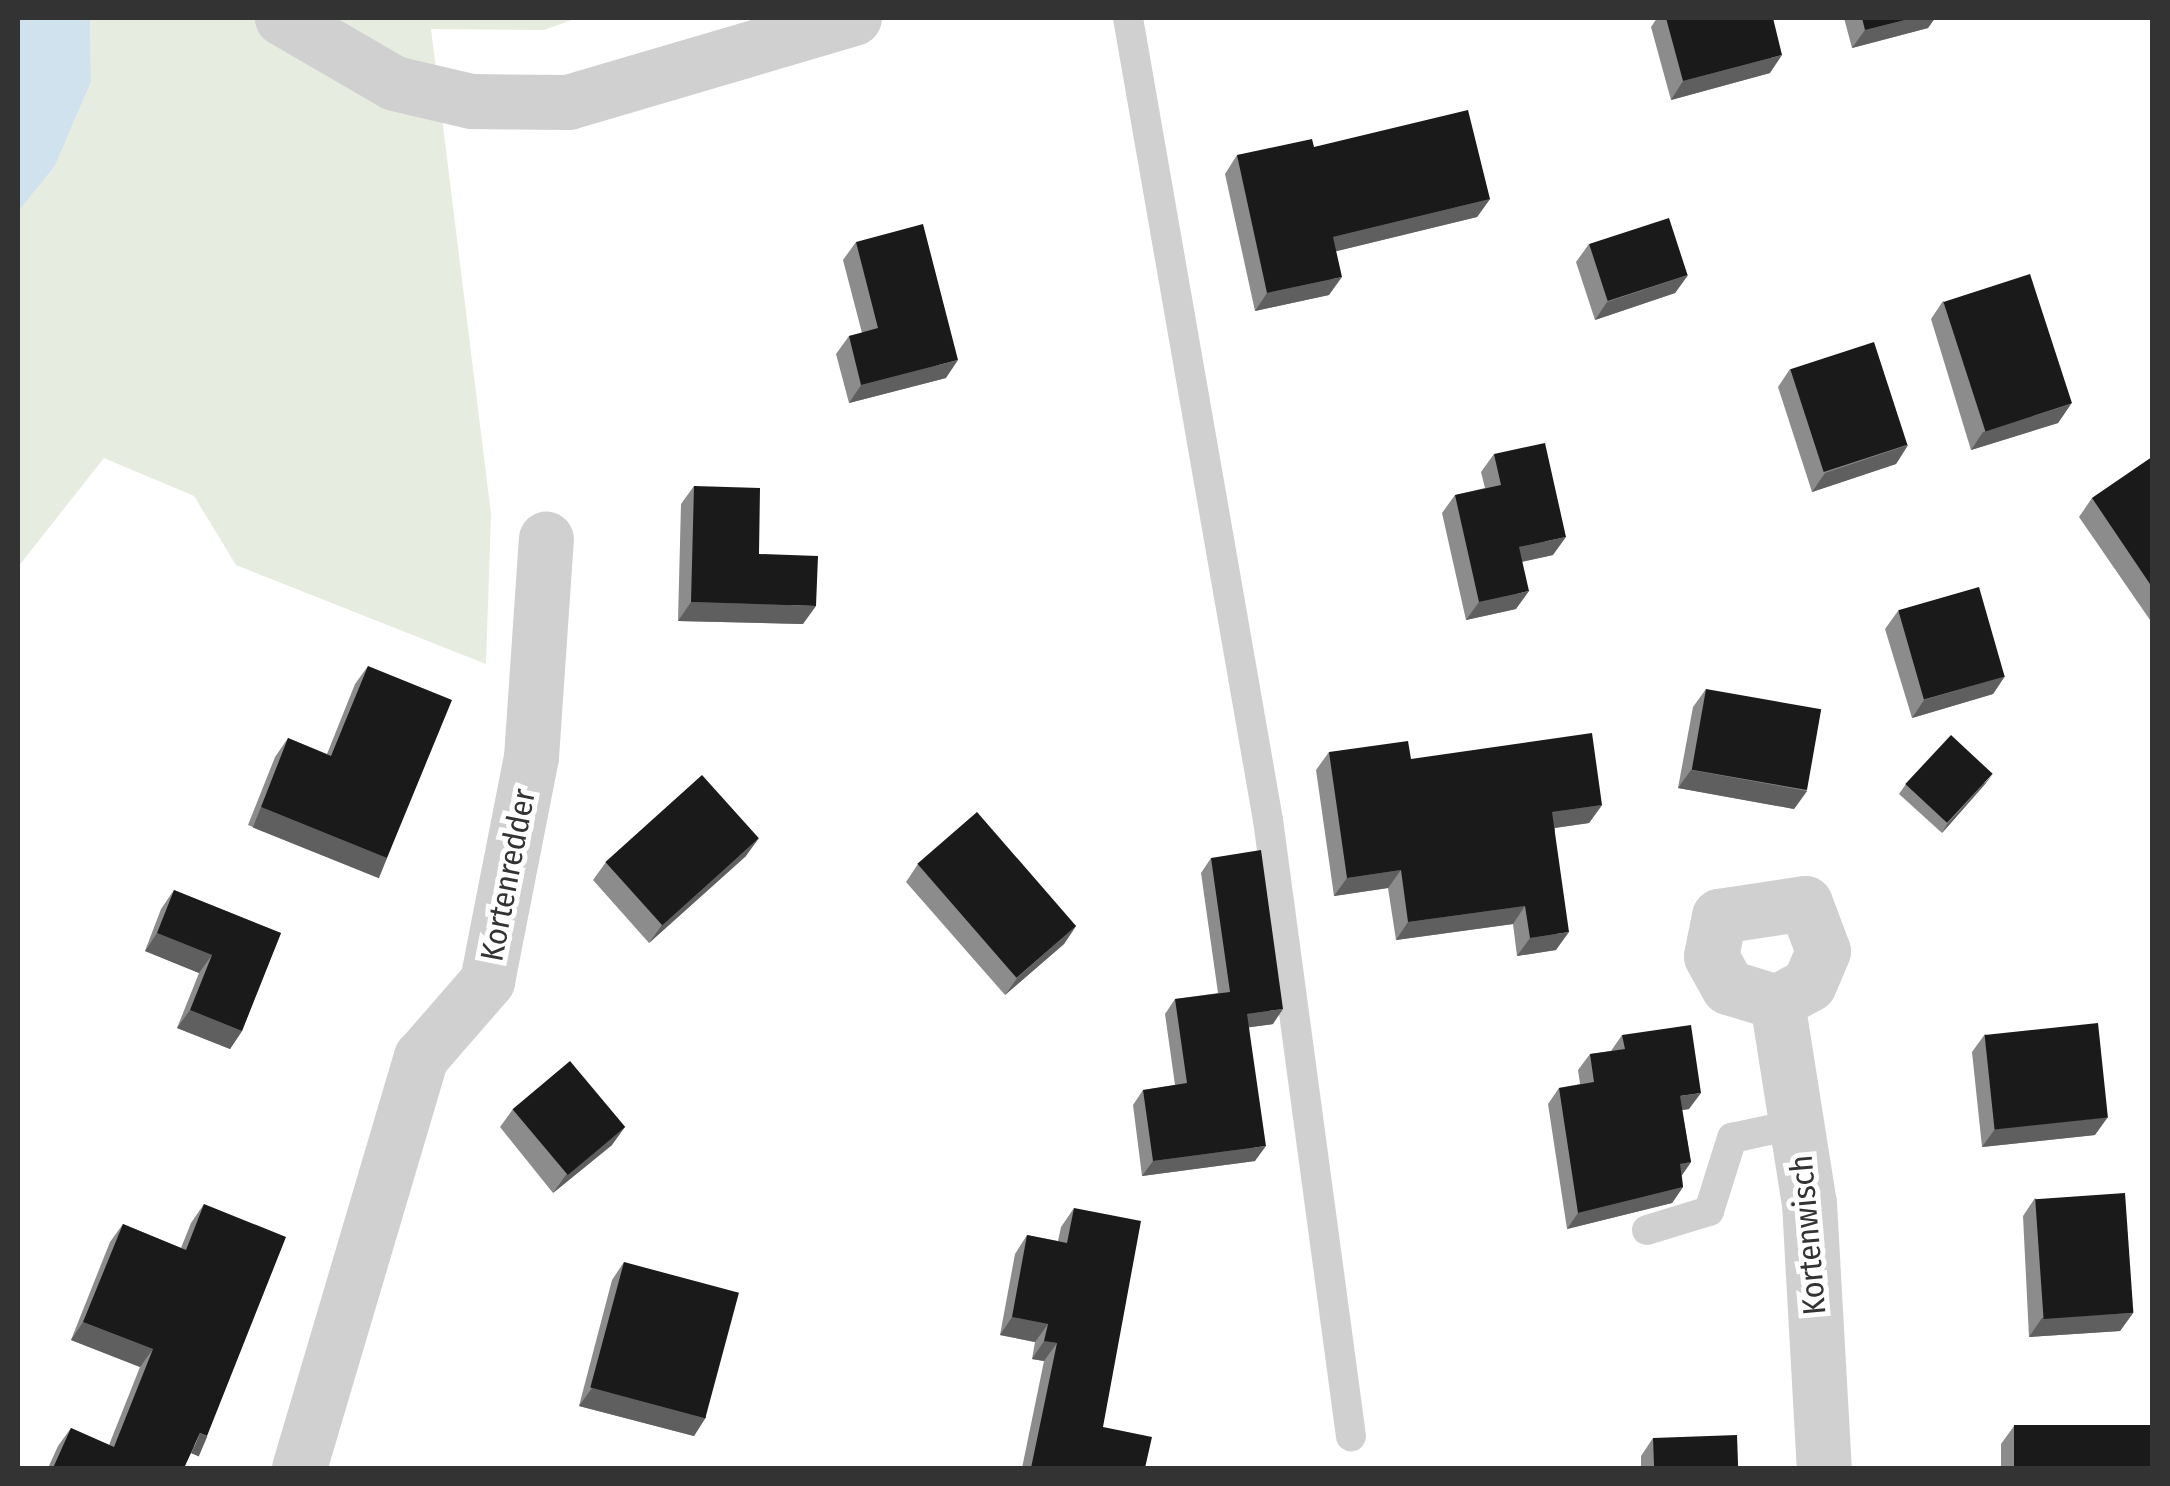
<!DOCTYPE html>
<html>
<head>
<meta charset="utf-8">
<style>
  body { margin:0 }
  #map { position:relative; width:2170px; height:1486px; overflow:hidden; background:#fff; font-family:"Fira Sans Condensed",sans-serif }
  div>[style] { position:absolute }
  .green>* { inset:0; background:#e6ecdf }
  .water>* { inset:0; background:#cfe2ee }
  .service>* { height:30px; margin:-15px; padding:0 15px; transform-origin:15px; border-radius:15px; background:#d0d0d0 }
  .minor>* { height:55px; margin:-27.5px; padding:0 27.5px; transform-origin:27.5px; border-radius:27.5px; background:#d0d0d0 }
  .tertiary>* { height:55px; margin:-27.5px; padding:0 27.5px; transform-origin:27.5px; border-radius:27.5px; background:#d0d0d0 }
  .wall>* { inset:0; background:#8c8c8c }
  .shaded-wall>* { inset:0; background:#5f5f5f; transform-origin:0 0 }
  .building>* { inset:0; background:#1a1a1a; transform-origin:0 0 }
  span { translate:-50% -50%; white-space:nowrap; text-align:center; line-height:1.15; -webkit-text-stroke:10px #fff; paint-order:stroke }
  .street-label { font-size:32px; color:#333 }
  .frame { position:absolute; inset:0; border:20px solid #333; pointer-events:none }
</style>
</head>
<body>
<div id="map">
  <div class="green">
    <div style="clip-path:polygon(90px 18px,577px 18px,544px 30px,431px 29px,491px 514px,486px 664px,236px 565px,194px 496px,104px 458px,18px 567px,18px 212px,55px 166px,91px 82px)"></div>
  </div>
  <div class="water">
    <div style="clip-path:polygon(18px 18px,90px 18px,91px 82px,55px 166px,18px 212px)"></div>
  </div>
  <div class="service">
    <div style="left:1128px;top:18px;width:814px;rotate:80.1deg"></div>
    <div style="left:1268px;top:820px;width:622px;rotate:82.33deg"></div>
    <div style="left:1647px;top:1230px;width:65px;rotate:-17deg"></div>
    <div style="left:1709px;top:1211px;width:77px;rotate:-72.5deg"></div>
    <div style="left:1732px;top:1138px;width:66px;rotate:-12.3deg"></div>
  </div>
  <div class="minor">
    <div style="left:1805px;top:903px;width:51px;rotate:69.4deg"></div>
    <div style="left:1823px;top:951px;width:36px;rotate:113deg"></div>
    <div style="left:1809px;top:984px;width:37px;rotate:151deg"></div>
    <div style="left:1777px;top:1002px;width:51px;rotate:-163deg"></div>
    <div style="left:1728px;top:987px;width:35px;rotate:-119deg"></div>
    <div style="left:1711px;top:956px;width:41px;rotate:-78.7deg"></div>
    <div style="left:1719px;top:916px;width:87px;rotate:-8.6deg"></div>
    <div style="left:1777px;top:1002px;width:204px;rotate:81deg"></div>
    <div style="left:1809px;top:1203px;width:265px;rotate:86.8deg"></div>
    <div style="left:299px;top:1468px;width:429px;rotate:-73.5deg"></div>
    <div style="left:421px;top:1057px;width:101px;rotate:-49deg"></div>
    <div style="left:487px;top:981px;width:228px;rotate:-78.9deg"></div>
    <div style="left:531px;top:757px;width:219px;rotate:-86.1deg"></div>
  </div>
  <div class="tertiary">
    <div style="left:282px;top:18px;width:129px;rotate:30.1deg"></div>
    <div style="left:394px;top:83px;width:79px;rotate:13.2deg"></div>
    <div style="left:471px;top:101px;width:97px;rotate:0.6deg"></div>
    <div style="left:568px;top:102px;width:298px;rotate:-16.4deg"></div>
  </div>
  <div class="wall">
    <div style="clip-path:polygon(1657px 18px,1773px 18px,1770px 73px,1671px 100px,1651px 27px)"></div>
    <div style="clip-path:polygon(1844px 18px,1935px 18px,1928px 28px,1852px 48px)"></div>
    <div style="clip-path:polygon(1314px 147px,1490px 199px,1477px 217px,1336px 251px,1329px 295px,1255px 311px,1225px 174px,1237px 155px)"></div>
    <div style="clip-path:polygon(856px 242px,946px 378px,849px 403px,836px 354px,849px 336px,862px 333px,843px 260px)"></div>
    <div style="clip-path:polygon(1589px 244px,1688px 275px,1675px 293px,1595px 320px,1576px 262px)"></div>
    <div style="clip-path:polygon(1943px 301px,2071px 404px,2058px 423px,1971px 450px,1931px 319px)"></div>
    <div style="clip-path:polygon(1790px 369px,1908px 445px,1896px 464px,1812px 492px,1778px 387px)"></div>
    <div style="clip-path:polygon(1494px 454px,1553px 555px,1522px 562px,1516px 609px,1466px 620px,1442px 513px,1455px 495px,1485px 488px,1481px 472px)"></div>
    <div style="clip-path:polygon(2152px 457px,2152px 618px,2150px 620px,2079px 517px,2092px 498px)"></div>
    <div style="clip-path:polygon(694px 486px,759px 554px,803px 624px,678px 621px,681px 504px)"></div>
    <div style="clip-path:polygon(1898px 611px,2005px 676px,1993px 694px,1912px 718px,1885px 629px)"></div>
    <div style="clip-path:polygon(368px 666px,387px 858px,375px 876px,248px 825px,275px 757px,288px 738px,327px 754px,355px 684px)"></div>
    <div style="clip-path:polygon(1706px 689px,1807px 791px,1794px 809px,1678px 788px,1693px 707px)"></div>
    <div style="clip-path:polygon(1329px 752px,1411px 759px,1602px 805px,1589px 823px,1555px 828px,1556px 950px,1517px 956px,1513px 924px,1396px 940px,1388px 888px,1334px 896px,1316px 770px)"></div>
    <div style="clip-path:polygon(1986px 783px,1942px 833px,1899px 794px,1906px 784px)"></div>
    <div style="clip-path:polygon(746px 856px,649px 943px,593px 880px,606px 862px)"></div>
    <div style="clip-path:polygon(1211px 858px,1273px 1024px,1249px 1027px,1255px 1161px,1142px 1176px,1133px 1105px,1143px 1090px,1175px 1085px,1165px 1014px,1175px 999px,1218px 993px,1201px 873px)"></div>
    <div style="clip-path:polygon(918px 864px,1076px 926px,1064px 944px,1005px 995px,906px 882px)"></div>
    <div style="clip-path:polygon(174px 890px,281px 933px,242px 1031px,230px 1049px,177px 1028px,199px 973px,145px 951px,161px 909px)"></div>
    <div style="clip-path:polygon(1985px 1034px,2095px 1135px,1982px 1147px,1972px 1052px)"></div>
    <div style="clip-path:polygon(1622px 1035px,1689px 1109px,1682px 1110px,1691px 1162px,1682px 1175px,1683px 1187px,1672px 1203px,1567px 1229px,1548px 1104px,1559px 1088px,1580px 1084px,1578px 1070px,1590px 1054px,1611px 1051px)"></div>
    <div style="clip-path:polygon(513px 1109px,612px 1145px,553px 1193px,500px 1127px)"></div>
    <div style="clip-path:polygon(2035px 1198px,2133px 1313px,2120px 1331px,2029px 1337px,2023px 1216px)"></div>
    <div style="clip-path:polygon(204px 1204px,194px 1454px,191px 1453px,184px 1468px,48px 1468px,58px 1446px,71px 1428px,109px 1445px,140px 1367px,71px 1340px,110px 1242px,123px 1224px,181px 1248px,191px 1223px)"></div>
    <div style="clip-path:polygon(1074px 1208px,1103px 1427px,1145px 1468px,1022px 1468px,1044px 1361px,1032px 1359px,1035px 1342px,1000px 1335px,1015px 1254px,1027px 1235px,1058px 1241px,1061px 1227px)"></div>
    <div style="clip-path:polygon(624px 1262px,706px 1417px,694px 1436px,579px 1406px,612px 1280px)"></div>
    <div style="clip-path:polygon(2014px 1426px,2152px 1468px,2001px 1468px,2001px 1444px)"></div>
    <div style="clip-path:polygon(1653px 1438px,1738px 1468px,1641px 1468px,1641px 1456px)"></div>
  </div>
  <div class="shaded-wall">
    <div style="clip-path:polygon(1913px 18px,1935px 18px,1928px 28px,1852px 48px,1865px 30px)"></div>
    <div style="clip-path:polygon(1782px 55px,1770px 73px,1671px 100px,1683px 81px)"></div>
    <div style="clip-path:polygon(1490px 199px,1477px 217px,1321px 255px,1333px 237px)"></div>
    <div style="clip-path:polygon(1688px 275px,1675px 293px,1595px 320px,1607px 302px)"></div>
    <div style="clip-path:polygon(1342px 277px,1329px 295px,1255px 311px,1267px 293px)"></div>
    <div style="clip-path:polygon(958px 360px,946px 378px,849px 403px,861px 385px)"></div>
    <div style="clip-path:polygon(2071px 404px,2058px 423px,1971px 450px,1983px 432px)"></div>
    <div style="clip-path:polygon(1908px 445px,1896px 464px,1812px 492px,1825px 473px)"></div>
    <div style="clip-path:polygon(1566px 537px,1553px 555px,1507px 565px,1519px 547px)"></div>
    <div style="clip-path:polygon(1529px 591px,1516px 609px,1466px 620px,1479px 602px)"></div>
    <div style="clip-path:polygon(691px 602px,816px 606px,803px 624px,678px 621px)"></div>
    <div style="clip-path:polygon(2005px 676px,1993px 694px,1912px 718px,1924px 700px)"></div>
    <div style="clip-path:polygon(1691px 770px,1807px 791px,1794px 809px,1678px 788px)"></div>
    <div style="clip-path:polygon(1993px 774px,1986px 783px,1942px 833px,1948px 823px)"></div>
    <div style="clip-path:polygon(1602px 805px,1589px 823px,1540px 830px,1552px 812px)"></div>
    <div style="left:261px;top:807px;width:136px;height:22px;rotate:22deg"></div>
    <div style="clip-path:polygon(759px 838px,746px 856px,649px 943px,662px 925px)"></div>
    <div style="clip-path:polygon(1401px 870px,1388px 888px,1334px 896px,1347px 878px)"></div>
    <div style="clip-path:polygon(1525px 906px,1513px 924px,1396px 940px,1408px 922px)"></div>
    <div style="clip-path:polygon(1076px 926px,1064px 944px,1005px 995px,1018px 977px)"></div>
    <div style="clip-path:polygon(1569px 932px,1556px 950px,1517px 956px,1530px 938px)"></div>
    <div style="clip-path:polygon(157px 933px,212px 955px,199px 973px,145px 951px)"></div>
    <div style="clip-path:polygon(1283px 1009px,1273px 1024px,1237px 1029px,1247px 1014px)"></div>
    <div style="clip-path:polygon(190px 1010px,242px 1031px,230px 1049px,177px 1028px)"></div>
    <div style="clip-path:polygon(1701px 1093px,1689px 1109px,1669px 1112px,1680px 1096px)"></div>
    <div style="clip-path:polygon(2108px 1117px,2095px 1135px,1982px 1147px,1995px 1129px)"></div>
    <div style="clip-path:polygon(625px 1127px,612px 1145px,553px 1193px,566px 1175px)"></div>
    <div style="clip-path:polygon(1266px 1146px,1255px 1161px,1142px 1176px,1153px 1161px)"></div>
    <div style="clip-path:polygon(1691px 1162px,1680px 1178px,1680px 1164px)"></div>
    <div style="clip-path:polygon(1683px 1187px,1672px 1203px,1567px 1229px,1578px 1213px)"></div>
    <div style="clip-path:polygon(2133px 1313px,2120px 1331px,2029px 1337px,2042px 1318px)"></div>
    <div style="clip-path:polygon(1012px 1317px,1048px 1324px,1035px 1342px,1000px 1335px)"></div>
    <div style="clip-path:polygon(83px 1322px,153px 1349px,140px 1367px,71px 1340px)"></div>
    <div style="clip-path:polygon(1044px 1341px,1057px 1343px,1044px 1361px,1032px 1359px)"></div>
    <div style="clip-path:polygon(592px 1388px,706px 1417px,694px 1436px,579px 1406px)"></div>
    <div style="left:200px;top:1433px;width:8px;height:22px;rotate:23deg"></div>
  </div>
  <div class="building">
    <div style="clip-path:polygon(1666px 18px,1773px 18px,1782px 55px,1683px 81px)"></div>
    <div style="clip-path:polygon(1862px 18px,1913px 18px,1865px 30px)"></div>
    <div style="clip-path:polygon(1468px 110px,1490px 199px,1333px 237px,1342px 277px,1267px 293px,1237px 155px,1312px 139px,1314px 147px)"></div>
    <div style="left:1669px;top:218px;width:60px;height:84px;rotate:72deg"></div>
    <div style="clip-path:polygon(923px 224px,958px 360px,861px 385px,849px 336px,878px 328px,856px 242px)"></div>
    <div style="left:2030px;top:274px;width:136px;height:91px;rotate:72deg"></div>
    <div style="left:1874px;top:342px;width:108px;height:88px;rotate:72deg"></div>
    <div style="clip-path:polygon(1545px 443px,1566px 537px,1519px 547px,1529px 591px,1479px 602px,1455px 495px,1501px 485px,1494px 454px)"></div>
    <div style="clip-path:polygon(2152px 457px,2152px 587px,2092px 498px)"></div>
    <div style="clip-path:polygon(694px 486px,760px 488px,759px 554px,818px 556px,816px 606px,691px 602px)"></div>
    <div style="left:1979px;top:587px;width:93px;height:84px;rotate:74deg"></div>
    <div style="clip-path:polygon(368px 666px,452px 700px,387px 858px,261px 807px,288px 738px,331px 756px)"></div>
    <div style="left:1706px;top:689px;width:117px;height:82px;rotate:10deg"></div>
    <div style="clip-path:polygon(1592px 733px,1602px 805px,1552px 812px,1569px 932px,1530px 938px,1525px 906px,1408px 922px,1401px 870px,1347px 878px,1329px 752px,1408px 741px,1411px 759px)"></div>
    <div style="left:1951px;top:735px;width:57px;height:67px;rotate:43deg"></div>
    <div style="left:702px;top:775px;width:85px;height:130px;rotate:48deg"></div>
    <div style="left:977px;top:812px;width:151px;height:79px;rotate:49deg"></div>
    <div style="clip-path:polygon(1261px 850px,1283px 1009px,1247px 1014px,1266px 1146px,1153px 1161px,1143px 1090px,1187px 1083px,1175px 999px,1230px 992px,1211px 858px)"></div>
    <div style="clip-path:polygon(174px 890px,281px 933px,242px 1031px,190px 1010px,212px 955px,157px 933px)"></div>
    <div style="left:2098px;top:1023px;width:95px;height:114px;rotate:84deg"></div>
    <div style="clip-path:polygon(1691px 1025px,1701px 1093px,1680px 1096px,1691px 1162px,1680px 1164px,1683px 1187px,1578px 1213px,1559px 1088px,1594px 1082px,1590px 1054px,1625px 1049px,1622px 1035px)"></div>
    <div style="left:570px;top:1061px;width:86px;height:75px;rotate:50deg"></div>
    <div style="left:2125px;top:1193px;width:120px;height:90px;rotate:86deg"></div>
    <div style="clip-path:polygon(204px 1204px,286px 1237px,207px 1436px,200px 1433px,184px 1468px,53px 1468px,71px 1428px,114px 1447px,153px 1349px,83px 1322px,123px 1224px,186px 1250px)"></div>
    <div style="clip-path:polygon(1074px 1208px,1141px 1221px,1103px 1427px,1152px 1437px,1145px 1468px,1031px 1468px,1057px 1343px,1044px 1341px,1048px 1324px,1012px 1317px,1027px 1235px,1067px 1243px)"></div>
    <div style="left:624px;top:1262px;width:119px;height:130px;rotate:15deg"></div>
    <div style="left:2152px;top:1425px;width:43px;height:138px;rotate:90deg"></div>
    <div style="left:1737px;top:1435px;width:33px;height:84px;rotate:88deg"></div>
  </div>
  <div class="street-label">
    <span style="left:508px;top:875px;rotate:-79deg">Kortenredder</span>
    <span style="left:1808px;top:1235px;rotate:-95deg">Kortenwisch</span>
  </div>
  <div class="frame"></div>
</div>
</body>
</html>
